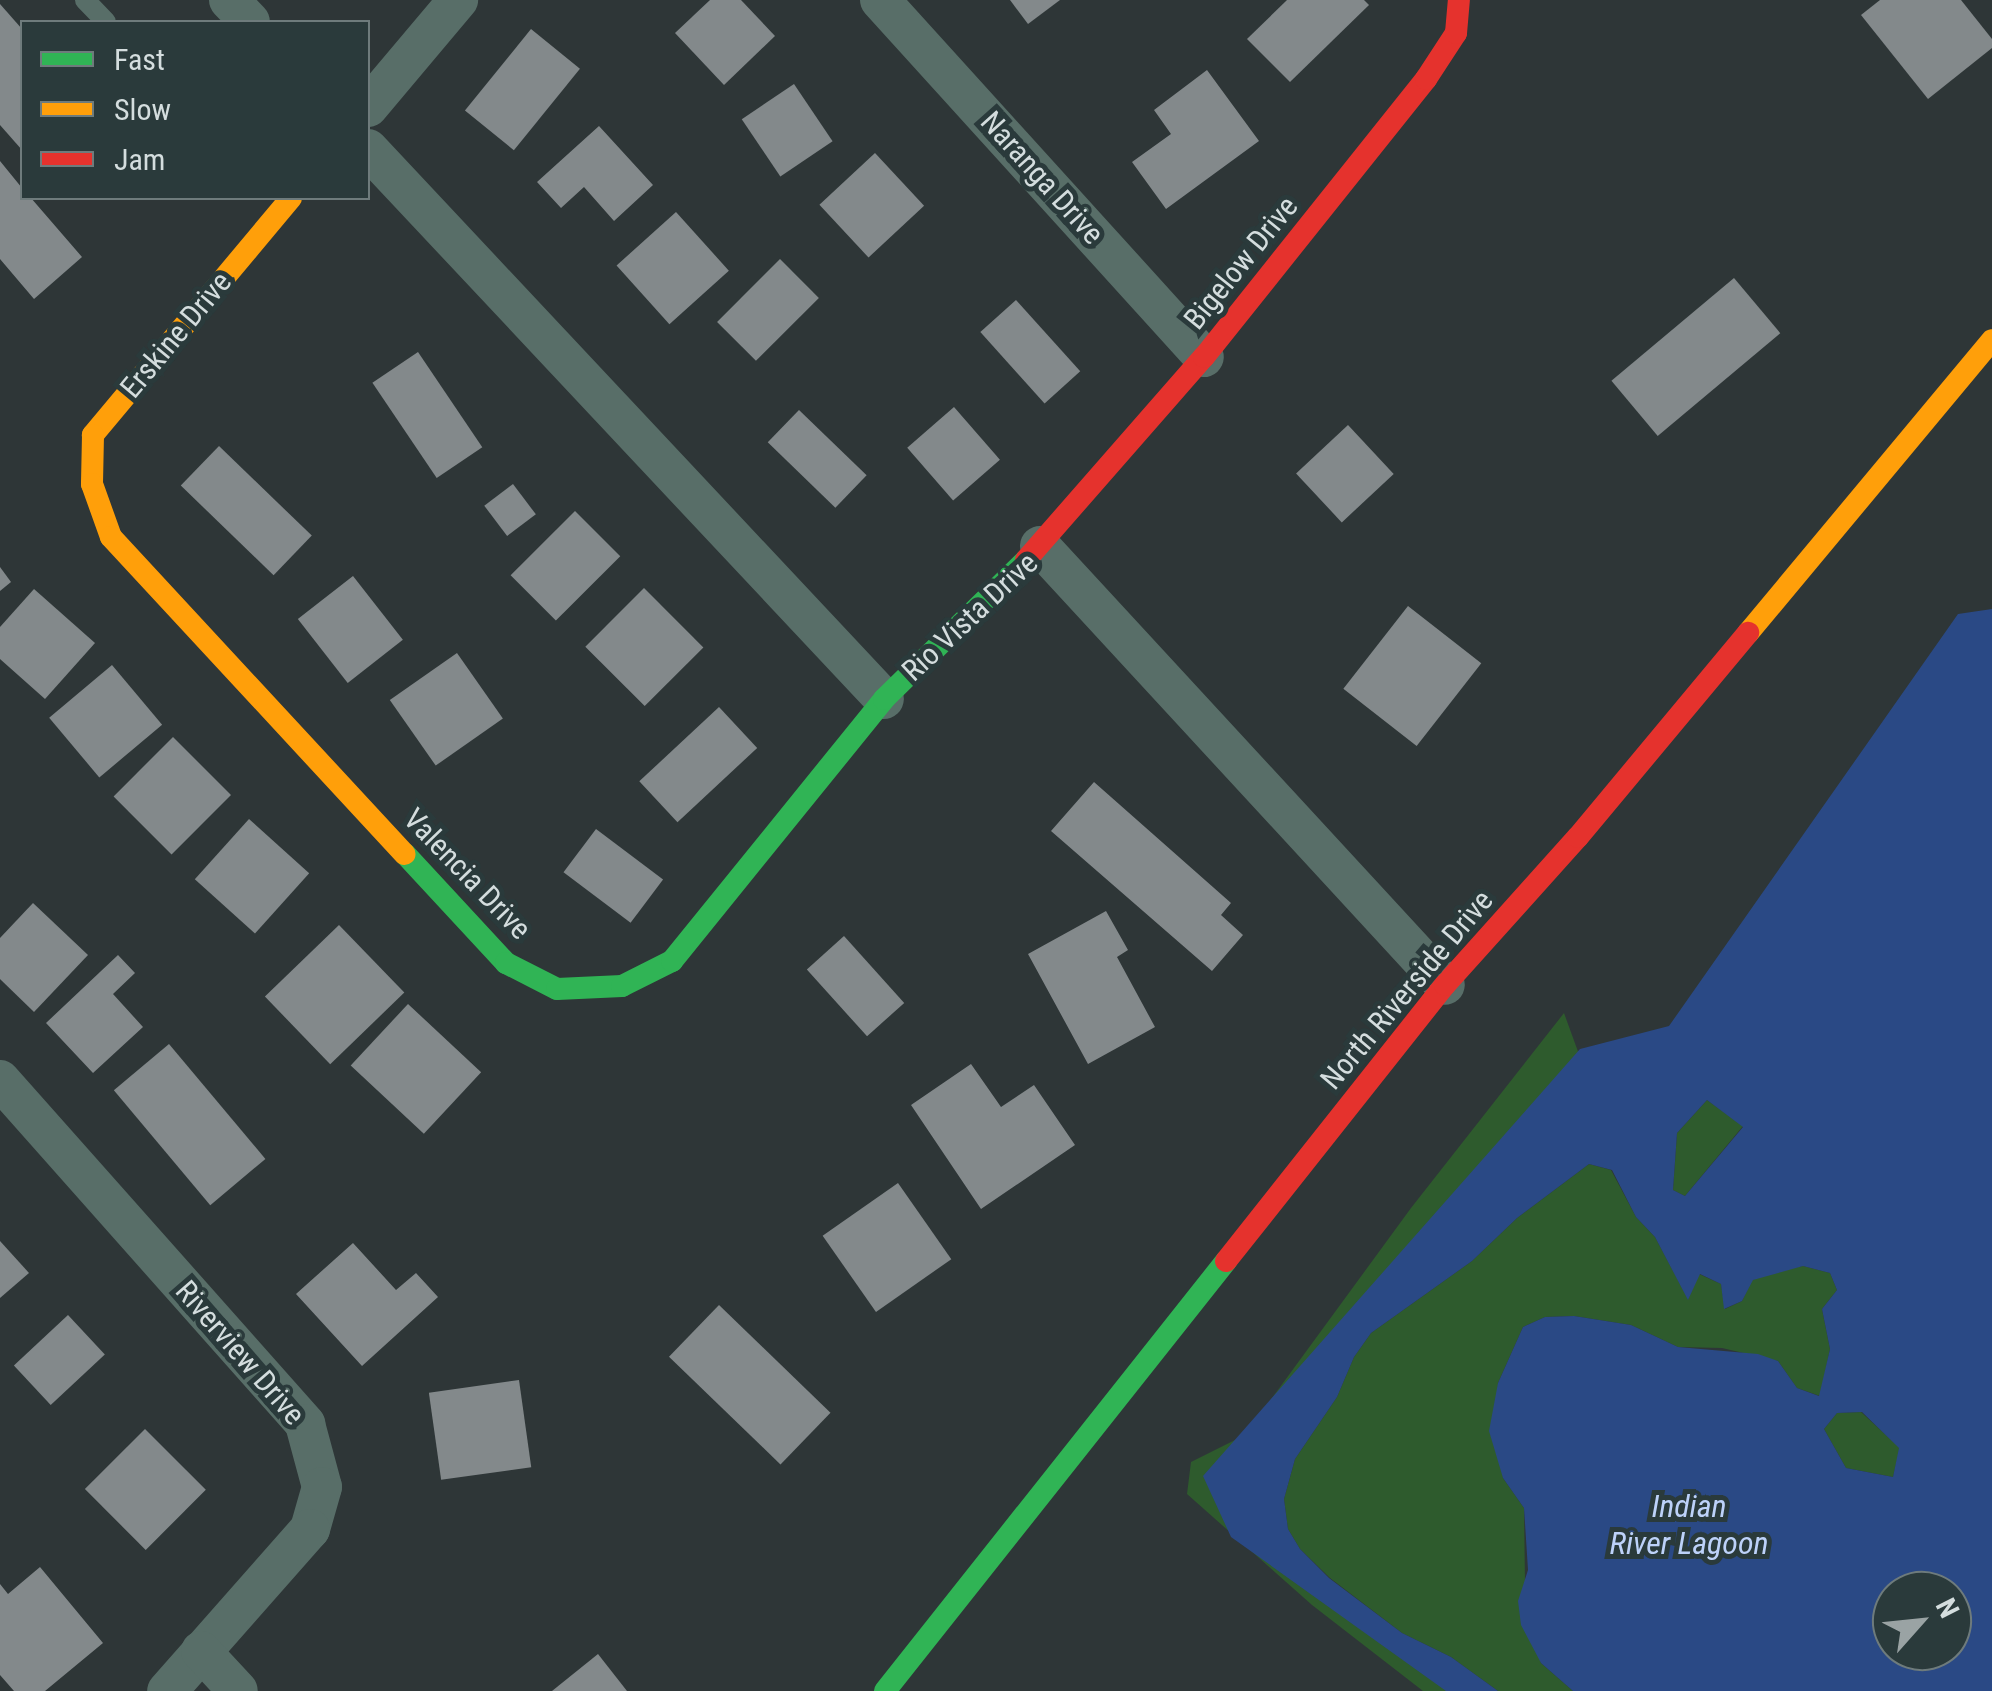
<!DOCTYPE html>
<html>
<head>
<meta charset="utf-8">
<style>
  body { margin:0 }
  #map { position:relative; width:1992px; height:1691px; overflow:hidden; background:#2e3637; font-family:"Roboto Condensed",sans-serif }
  div>[style] { position:absolute }
  .green>* { inset:0; background:#2e5b2d }
  .water>* { inset:0; background:#2a4985 }
  .building>* { inset:0; background:#83898b; transform-origin:0 0 }
  .lane>* { height:20px; margin:-10px; padding:0 10px; transform-origin:10px; border-radius:10px; background:#586e68 }
  .street>* { height:40px; margin:-20px; padding:0 20px; transform-origin:20px; border-radius:20px; background:#586e68 }
  .fast>* { height:22px; margin:-11px; padding:0 11px; transform-origin:11px; border-radius:11px; background:#30b455 }
  .slow>* { height:22px; margin:-11px; padding:0 11px; transform-origin:11px; border-radius:11px; background:#ff9f0a }
  .jam>* { height:22px; margin:-11px; padding:0 11px; transform-origin:11px; border-radius:11px; background:#e5322d }
  span { translate:-50% -50%; white-space:nowrap; text-align:center; line-height:1.15; -webkit-text-stroke:10px #2a3a3b; paint-order:stroke }
  .street-label { font-size:30px; color:#d4ddde }
  .water-label { font-size:32px; color:#bdd2f9; font-style:italic }
  .legend { position:absolute; left:20px; top:20px; width:350px; height:180px; box-sizing:border-box; background:#2a3a3b; border:2px solid #6e7b7c; margin:0; padding:12px 18px; list-style:none; font-size:30px; color:#d4ddde }
  .legend li { display:flex; align-items:center; gap:20px; height:50px }
  .legend b { width:50px; border:2px solid #6e7b7c }
  .north { position:absolute; left:1872px; top:1571px; width:100px; height:100px; box-sizing:border-box; background:#2a3a3b; border:2px solid #6e7b7c; border-radius:50%; rotate:63deg; font-size:28px; font-weight:700; line-height:40px; text-align:center; color:#d4ddde }
  .north::after { content:''; display:block; margin:auto; width:35px; height:45px; background:#9aa3a4; clip-path:polygon(50% 0,100% 100%,50% 72%,0 100%) }
</style>
</head>
<body>
<div id="map">
  <div class="green">
    <div style="clip-path:polygon(1564px 1013px,1580px 1057px,1359px 1319px,1279px 1450px,1270px 1539px,1463px 1691px,1423px 1691px,1312px 1605px,1187px 1494px,1191px 1462px,1245px 1435px,1411px 1208px)"></div>
    <div style="clip-path:polygon(1707px 1100px,1743px 1126px,1685px 1196px,1673px 1190px,1677px 1133px)"></div>
    <div style="clip-path:polygon(1589px 1164px,1611px 1170px,1636px 1217px,1655px 1237px,1688px 1299px,1699px 1274px,1721px 1284px,1725px 1309px,1742px 1301px,1752px 1280px,1777px 1271px,1803px 1266px,1830px 1273px,1837px 1290px,1822px 1309px,1830px 1349px,1820px 1396px,1797px 1388px,1778px 1361px,1722px 1348px,1678px 1347px,1631px 1325px,1574px 1316px,1545px 1317px,1523px 1327px,1498px 1383px,1503px 1478px,1524px 1508px,1525px 1582px,1541px 1663px,1573px 1691px,1498px 1691px,1451px 1657px,1402px 1633px,1330px 1578px,1300px 1549px,1288px 1529px,1284px 1499px,1295px 1459px,1337px 1397px,1354px 1357px,1371px 1333px,1472px 1261px,1517px 1218px)"></div>
    <div style="clip-path:polygon(1861px 1412px,1900px 1448px,1893px 1477px,1846px 1468px,1824px 1429px,1837px 1413px)"></div>
  </div>
  <div class="water">
    <div style="clip-path:polygon(evenodd,1992px 609px,1992px 1691px,1573px 1691px,1541px 1663px,1521px 1625px,1518px 1601px,1528px 1570px,1524px 1508px,1503px 1478px,1489px 1431px,1498px 1383px,1523px 1327px,1545px 1317px,1574px 1316px,1631px 1325px,1678px 1347px,1758px 1354px,1778px 1361px,1797px 1388px,1819px 1396px,1830px 1349px,1822px 1309px,1837px 1290px,1830px 1273px,1803px 1266px,1753px 1280px,1742px 1301px,1724px 1309px,1721px 1284px,1700px 1274px,1688px 1300px,1655px 1237px,1636px 1217px,1612px 1170px,1589px 1164px,1517px 1218px,1472px 1261px,1371px 1333px,1354px 1357px,1337px 1397px,1295px 1459px,1284px 1499px,1288px 1529px,1300px 1549px,1329px 1578px,1402px 1633px,1451px 1657px,1498px 1691px,1446px 1691px,1231px 1537px,1203px 1476px,1580px 1049px,1669px 1026px,1958px 614px,1992px 609px,1707px 1100px,1743px 1127px,1685px 1196px,1673px 1190px,1677px 1133px,1707px 1100px,1992px 609px,1862px 1412px,1899px 1448px,1893px 1477px,1846px 1468px,1824px 1429px,1837px 1413px,1862px 1412px,1992px 609px,1892px 1591px,1952px 1591px,1952px 1651px,1892px 1651px,1892px 1591px)"></div>
  </div>
  <div class="building">
    <div style="clip-path:polygon(710px 0,741px 0,775px 36px,724px 85px,675px 33px)"></div>
    <div style="clip-path:polygon(1010px 0,1060px 0,1028px 24px)"></div>
    <div style="clip-path:polygon(1287px 0,1364px 0,1369px 5px,1290px 82px,1247px 39px)"></div>
    <div style="clip-path:polygon(1880px 0,1961px 0,1992px 39px,1992px 48px,1928px 99px,1861px 15px)"></div>
    <div style="clip-path:polygon(0 4px,22px 29px,22px 150px,0 125px)"></div>
    <div style="left:531px;top:29px;width:63px;height:105px;rotate:39deg"></div>
    <div style="clip-path:polygon(1207px 70px,1259px 141px,1166px 209px,1132px 162px,1171px 134px,1154px 110px)"></div>
    <div style="left:794px;top:84px;width:69px;height:63px;rotate:56deg"></div>
    <div style="clip-path:polygon(599px 126px,653px 185px,614px 221px,584px 187px,561px 208px,537px 182px)"></div>
    <div style="left:875px;top:153px;width:72px;height:76px;rotate:47deg"></div>
    <div style="clip-path:polygon(0 161px,22px 188px,22px 198px,31px 198px,82px 257px,34px 299px,0 259px)"></div>
    <div style="left:676px;top:212px;width:79px;height:80px;rotate:48deg"></div>
    <div style="left:780px;top:259px;width:55px;height:89px;rotate:45deg"></div>
    <div style="left:1734px;top:278px;width:72px;height:160px;rotate:50deg"></div>
    <div style="left:1016px;top:300px;width:96px;height:48px;rotate:48deg"></div>
    <div style="left:418px;top:352px;width:115px;height:55px;rotate:56deg"></div>
    <div style="left:954px;top:407px;width:70px;height:62px;rotate:49deg"></div>
    <div style="left:799px;top:410px;width:94px;height:45px;rotate:44deg"></div>
    <div style="left:1348px;top:425px;width:67px;height:71px;rotate:47deg"></div>
    <div style="left:219px;top:446px;width:129px;height:55px;rotate:44deg"></div>
    <div style="left:513px;top:484px;width:38px;height:36px;rotate:53deg"></div>
    <div style="left:575px;top:511px;width:64px;height:91px;rotate:45deg"></div>
    <div style="clip-path:polygon(0 567px,11px 582px,0 591px)"></div>
    <div style="left:353px;top:576px;width:81px;height:70px;rotate:52deg"></div>
    <div style="left:644px;top:588px;width:84px;height:83px;rotate:45deg"></div>
    <div style="clip-path:polygon(34px 589px,95px 643px,45px 699px,0 659px,0 627px)"></div>
    <div style="left:1408px;top:606px;width:93px;height:105px;rotate:38deg"></div>
    <div style="left:457px;top:653px;width:80px;height:82px;rotate:55deg"></div>
    <div style="left:112px;top:665px;width:78px;height:82px;rotate:50deg"></div>
    <div style="left:719px;top:707px;width:56px;height:109px;rotate:47deg"></div>
    <div style="left:173px;top:737px;width:82px;height:84px;rotate:45deg"></div>
    <div style="clip-path:polygon(1094px 782px,1231px 903px,1221px 915px,1243px 935px,1212px 971px,1051px 831px)"></div>
    <div style="left:249px;top:819px;width:81px;height:81px;rotate:42deg"></div>
    <div style="left:596px;top:829px;width:84px;height:54px;rotate:37deg"></div>
    <div style="clip-path:polygon(33px 903px,88px 955px,34px 1012px,0 979px,0 938px)"></div>
    <div style="clip-path:polygon(1106px 911px,1128px 950px,1117px 957px,1155px 1027px,1088px 1064px,1028px 954px)"></div>
    <div style="left:339px;top:925px;width:94px;height:103px;rotate:46deg"></div>
    <div style="left:844px;top:936px;width:90px;height:50px;rotate:48deg"></div>
    <div style="clip-path:polygon(118px 955px,135px 973px,113px 994px,143px 1027px,93px 1073px,46px 1023px)"></div>
    <div style="left:408px;top:1004px;width:100px;height:84px;rotate:43deg"></div>
    <div style="left:169px;top:1044px;width:150px;height:72px;rotate:50deg"></div>
    <div style="clip-path:polygon(971px 1064px,1001px 1107px,1034px 1085px,1075px 1145px,981px 1209px,911px 1105px)"></div>
    <div style="left:898px;top:1183px;width:93px;height:92px;rotate:55deg"></div>
    <div style="clip-path:polygon(0 1241px,29px 1273px,0 1298px)"></div>
    <div style="clip-path:polygon(353px 1243px,396px 1290px,416px 1273px,438px 1297px,362px 1366px,296px 1294px)"></div>
    <div style="left:719px;top:1305px;width:155px;height:72px;rotate:44deg"></div>
    <div style="left:68px;top:1315px;width:54px;height:74px;rotate:47deg"></div>
    <div style="left:519px;top:1380px;width:88px;height:91px;rotate:82deg"></div>
    <div style="left:145px;top:1429px;width:86px;height:85px;rotate:45deg"></div>
    <div style="clip-path:polygon(40px 1567px,103px 1643px,45px 1691px,14px 1691px,0 1675px,0 1584px,8px 1594px)"></div>
    <div style="clip-path:polygon(598px 1654px,627px 1691px,552px 1691px)"></div>
  </div>
  <div class="lane">
    <div style="left:85px;top:0;width:30px;rotate:46deg"></div>
  </div>
  <div class="street">
    <div style="left:229px;top:0;width:30px;rotate:46deg"></div>
    <div style="left:880px;top:0;width:482px;rotate:47.8deg"></div>
    <div style="left:368px;top:107px;width:140px;rotate:-49.9deg"></div>
    <div style="left:368px;top:149px;width:754px;rotate:46.83deg"></div>
    <div style="left:1040px;top:546px;width:597px;rotate:47.31deg"></div>
    <div style="left:0;top:1080px;width:460px;rotate:48.4deg"></div>
    <div style="left:305px;top:1424px;width:65px;rotate:74.9deg"></div>
    <div style="left:322px;top:1487px;width:44px;rotate:105.9deg"></div>
    <div style="left:310px;top:1529px;width:216px;rotate:131.4deg"></div>
    <div style="left:201px;top:1651px;width:54px;rotate:47.2deg"></div>
  </div>
  <div class="fast">
    <div style="left:405px;top:854px;width:149px;rotate:47.2deg"></div>
    <div style="left:506px;top:963px;width:57px;rotate:27deg"></div>
    <div style="left:557px;top:989px;width:65px;rotate:-2.6deg"></div>
    <div style="left:622px;top:986px;width:56px;rotate:-26.6deg"></div>
    <div style="left:672px;top:961px;width:337px;rotate:-51deg"></div>
    <div style="left:884px;top:699px;width:199px;rotate:-44.4deg"></div>
    <div style="left:885px;top:1691px;width:549px;rotate:-51.58deg"></div>
  </div>
  <div class="slow">
    <div style="left:291px;top:198px;width:309px;rotate:129.9deg"></div>
    <div style="left:93px;top:435px;width:49px;rotate:91.2deg"></div>
    <div style="left:92px;top:484px;width:56px;rotate:70.3deg"></div>
    <div style="left:111px;top:537px;width:432px;rotate:47.2deg"></div>
    <div style="left:1748px;top:633px;width:381px;rotate:-50.2deg"></div>
  </div>
  <div class="jam">
    <div style="left:1026px;top:560px;width:270px;rotate:-48.8deg"></div>
    <div style="left:1204px;top:357px;width:356px;rotate:-51.4deg"></div>
    <div style="left:1426px;top:79px;width:55px;rotate:-56.9deg"></div>
    <div style="left:1456px;top:33px;width:33px;rotate:-85deg"></div>
    <div style="left:1226px;top:1261px;width:352px;rotate:-51.6deg"></div>
    <div style="left:1445px;top:985px;width:199px;rotate:-48.1deg"></div>
    <div style="left:1578px;top:837px;width:266px;rotate:-50.2deg"></div>
  </div>
  <div class="street-label">
    <span style="left:1042px;top:178px;rotate:48deg">Naranga Drive</span>
    <span style="left:1241px;top:263px;rotate:-51deg">Bigelow Drive</span>
    <span style="left:176px;top:335px;rotate:-50deg">Erskine Drive</span>
    <span style="left:970px;top:617px;rotate:-43deg">Rio Vista Drive</span>
    <span style="left:467px;top:874px;rotate:46deg">Valencia Drive</span>
    <span style="left:1407px;top:990px;rotate:-50deg">North Riverside Drive</span>
    <span style="left:240px;top:1353px;rotate:49deg">Riverview Drive</span>
  </div>
  <div class="water-label">
    <span style="left:1689px;top:1525px">Indian<br>River Lagoon</span>
  </div>
  <ul class="legend">
  <li><b style="height:12px;background:#30b455"></b>Fast</li>
  <li><b style="height:12px;background:#ff9f0a"></b>Slow</li>
  <li><b style="height:12px;background:#e5322d"></b>Jam</li>
  </ul>
  <div class="north">N</div>
</div>
</body>
</html>
